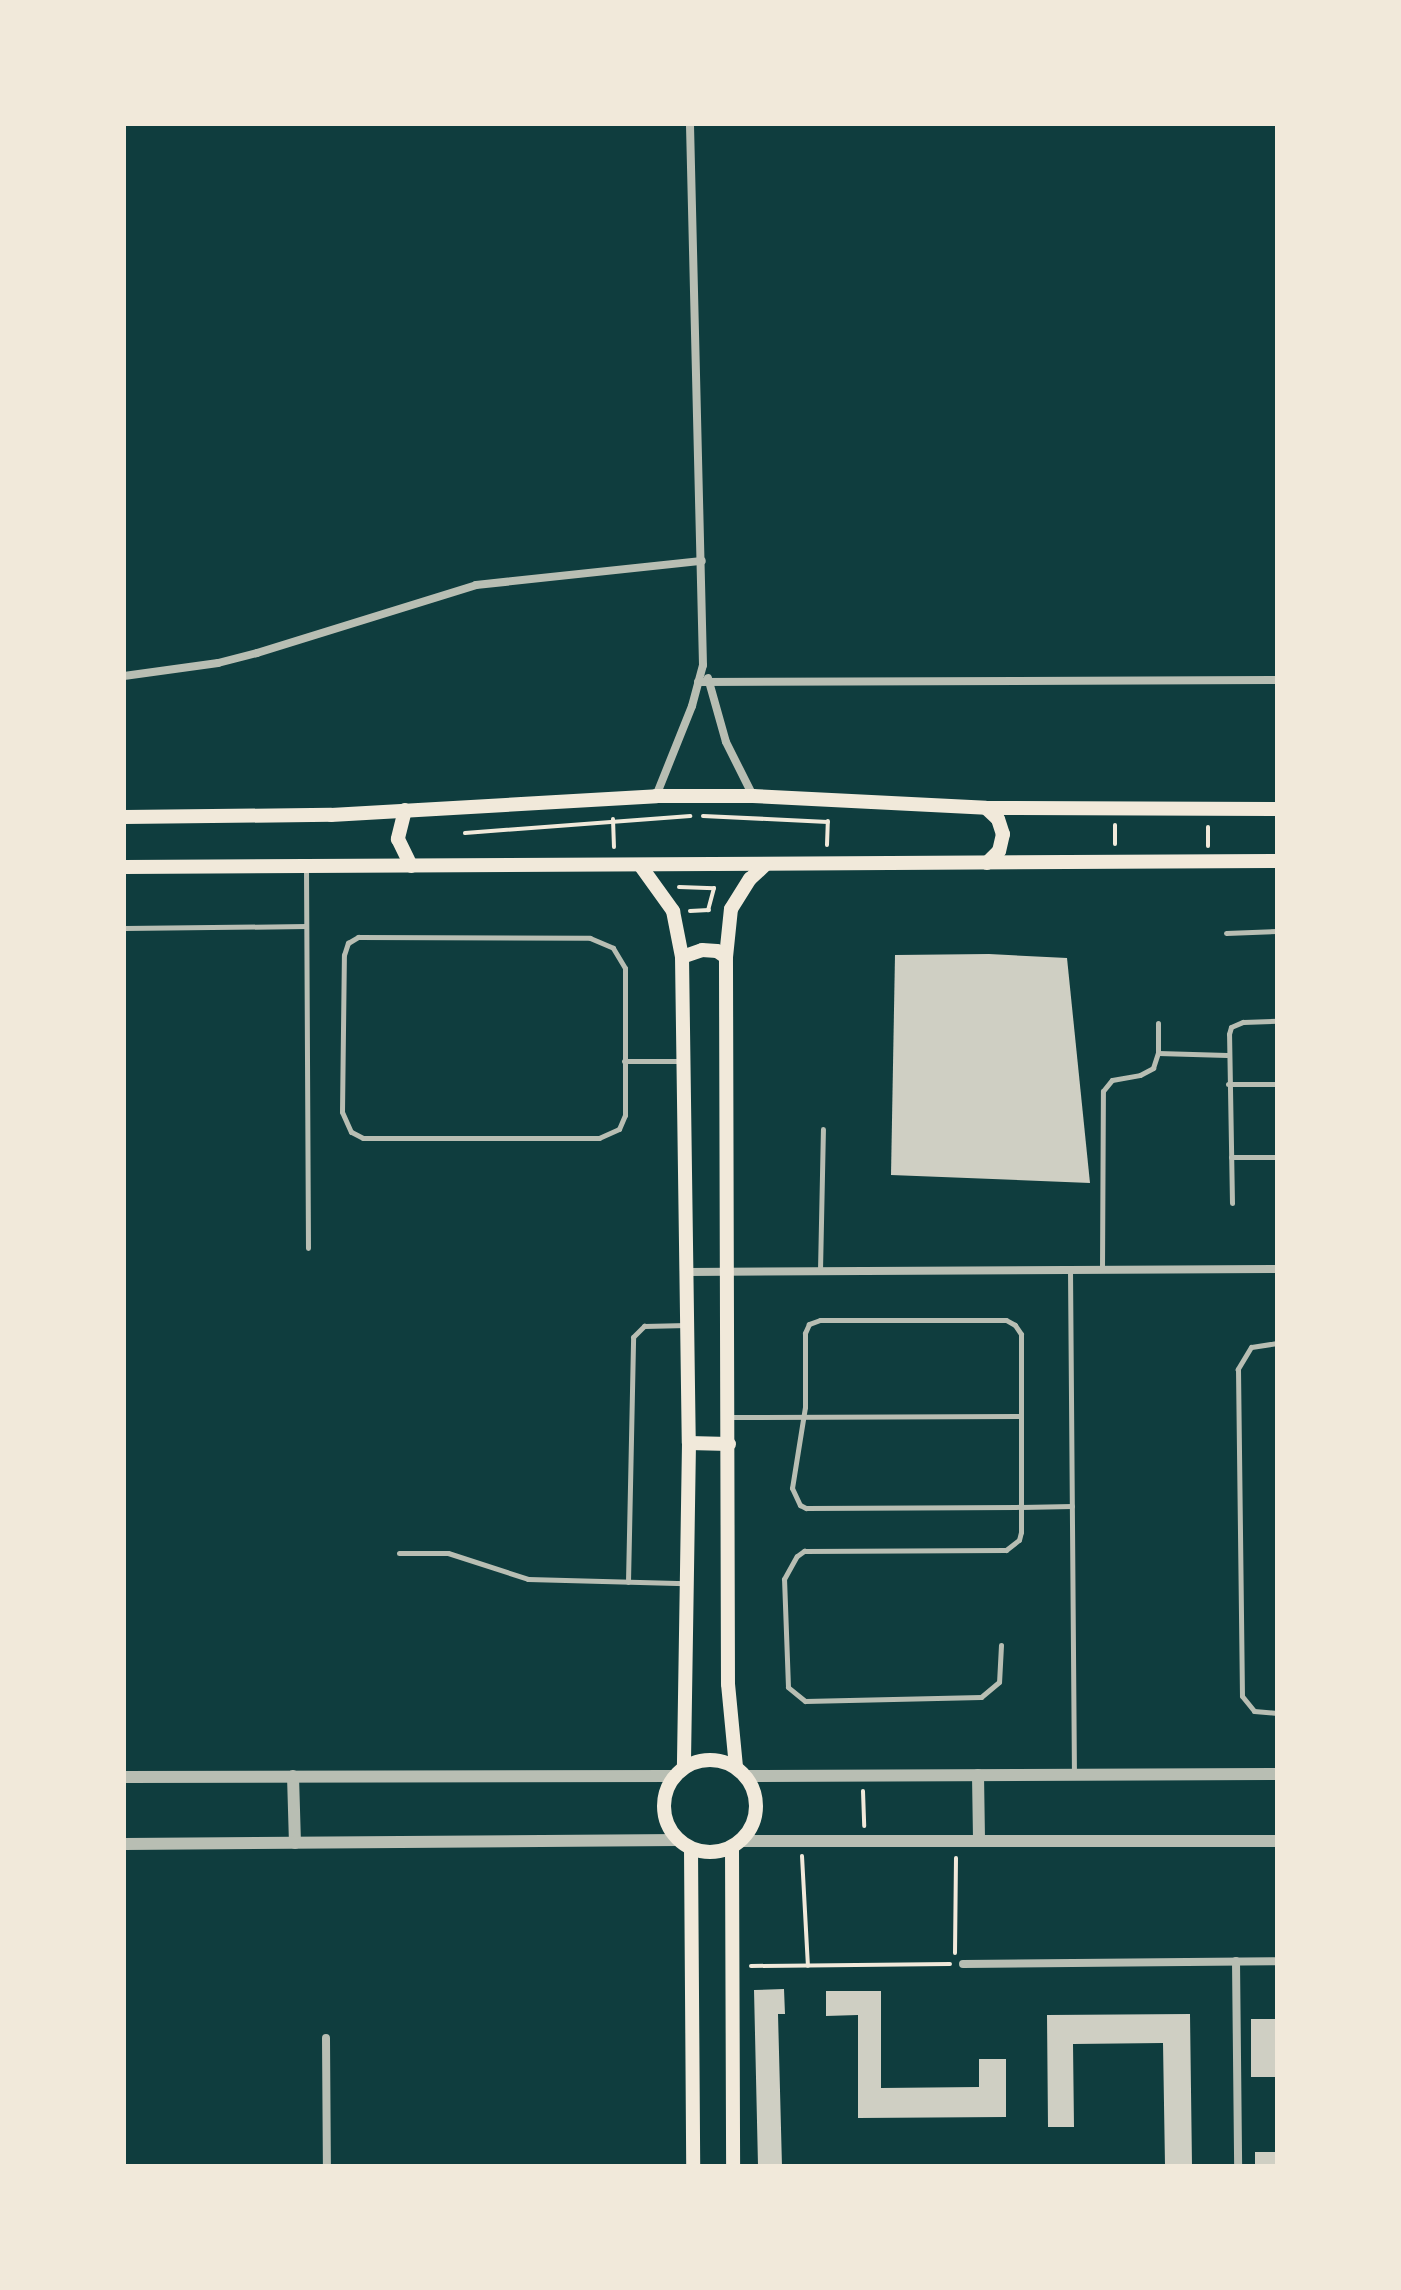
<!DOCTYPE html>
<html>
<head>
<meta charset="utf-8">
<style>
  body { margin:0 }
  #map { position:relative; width:1401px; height:2290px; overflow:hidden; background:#0f3d3e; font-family:"Source Sans 3",sans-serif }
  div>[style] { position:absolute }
  .building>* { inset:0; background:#cfcfc3; transform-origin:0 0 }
  .path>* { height:4px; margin:-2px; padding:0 2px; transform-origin:2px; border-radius:2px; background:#f1e9da }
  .service>* { height:5px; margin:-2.5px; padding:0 2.5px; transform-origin:2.5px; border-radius:2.5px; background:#b8beb3 }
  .minor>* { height:8px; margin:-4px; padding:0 4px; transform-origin:4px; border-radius:4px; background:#b8beb3 }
  .tertiary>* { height:12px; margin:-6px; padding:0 6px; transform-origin:6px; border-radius:6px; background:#b8beb3 }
  .secondary>* { height:14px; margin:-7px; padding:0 7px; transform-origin:7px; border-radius:7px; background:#f1e9da }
  .secondary>.ring { margin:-7px; padding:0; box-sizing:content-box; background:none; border:14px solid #f1e9da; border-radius:50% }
  span { translate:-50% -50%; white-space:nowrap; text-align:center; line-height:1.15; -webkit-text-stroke:6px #f1e9da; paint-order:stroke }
  .frame { position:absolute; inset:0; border:126px solid #f1e9da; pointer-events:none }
</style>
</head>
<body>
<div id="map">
  <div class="building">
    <div style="clip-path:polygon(989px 954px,1067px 958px,1090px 1183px,891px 1175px,895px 955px)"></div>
    <div style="clip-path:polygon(784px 1989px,785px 2014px,778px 2014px,782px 2166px,758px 2166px,754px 1990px)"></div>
    <div style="clip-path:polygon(826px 1991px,881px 1991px,881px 2088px,979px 2087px,979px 2059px,1006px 2059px,1006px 2117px,858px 2118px,858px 2015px,826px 2016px)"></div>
    <div style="clip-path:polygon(1190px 2014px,1192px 2166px,1165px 2166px,1163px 2043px,1073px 2044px,1074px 2127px,1048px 2127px,1047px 2015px)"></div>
    <div style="left:1251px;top:2019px;width:26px;height:58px"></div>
    <div style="left:1277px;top:2152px;width:14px;height:22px;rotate:90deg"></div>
  </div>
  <div class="path">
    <div style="left:703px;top:816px;width:125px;rotate:2.7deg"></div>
    <div style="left:613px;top:819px;width:28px;rotate:88deg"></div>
    <div style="left:1115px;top:825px;width:19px;rotate:90deg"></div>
    <div style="left:1208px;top:827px;width:19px;rotate:90deg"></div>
    <div style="left:465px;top:833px;width:226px;rotate:-4.3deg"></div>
    <div style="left:827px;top:845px;width:24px;rotate:-88deg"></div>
    <div style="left:679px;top:887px;width:35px;rotate:2deg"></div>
    <div style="left:714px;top:888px;width:23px;rotate:105deg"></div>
    <div style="left:690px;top:911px;width:19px;rotate:-3deg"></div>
    <div style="left:863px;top:1791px;width:35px;rotate:88deg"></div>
    <div style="left:802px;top:1856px;width:110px;rotate:86.9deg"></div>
    <div style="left:955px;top:1953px;width:95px;rotate:-89.4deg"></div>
    <div style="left:751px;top:1966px;width:199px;rotate:-0.6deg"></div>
  </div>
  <div class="service">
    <div style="left:306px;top:868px;width:380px;rotate:89.7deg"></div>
    <div style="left:124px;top:928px;width:182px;rotate:-0.6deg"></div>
    <div style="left:1226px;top:933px;width:51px;rotate:-2.2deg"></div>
    <div style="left:358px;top:937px;width:232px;rotate:0.2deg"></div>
    <div style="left:590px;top:938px;width:25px;rotate:23deg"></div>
    <div style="left:613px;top:948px;width:23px;rotate:59deg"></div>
    <div style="left:625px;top:968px;width:147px;rotate:90deg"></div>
    <div style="left:625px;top:1115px;width:15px;rotate:113deg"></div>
    <div style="left:619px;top:1129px;width:22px;rotate:156deg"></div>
    <div style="left:599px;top:1138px;width:236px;rotate:180deg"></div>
    <div style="left:363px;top:1138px;width:13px;rotate:-153deg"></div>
    <div style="left:351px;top:1132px;width:22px;rotate:-114deg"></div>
    <div style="left:342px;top:1112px;width:157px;rotate:-89.3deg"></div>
    <div style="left:344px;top:955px;width:13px;rotate:-72deg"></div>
    <div style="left:348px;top:943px;width:12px;rotate:-31deg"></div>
    <div style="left:1158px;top:1053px;width:69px;rotate:1.7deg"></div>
    <div style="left:624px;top:1061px;width:56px"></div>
    <div style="left:1228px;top:1084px;width:49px"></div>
    <div style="left:1231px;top:1157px;width:46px"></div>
    <div style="left:1232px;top:1203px;width:169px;rotate:-91deg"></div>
    <div style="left:1229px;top:1034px;width:7px;rotate:-74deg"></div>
    <div style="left:1231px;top:1027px;width:13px;rotate:-23deg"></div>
    <div style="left:1243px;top:1022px;width:34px;rotate:-2deg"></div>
    <div style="left:1102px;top:1269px;width:178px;rotate:-89.7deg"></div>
    <div style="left:1103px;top:1091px;width:14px;rotate:-51deg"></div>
    <div style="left:1112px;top:1080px;width:28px;rotate:-10deg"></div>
    <div style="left:1140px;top:1075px;width:15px;rotate:-28deg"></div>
    <div style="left:1153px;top:1068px;width:16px;rotate:-72deg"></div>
    <div style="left:1158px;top:1053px;width:30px;rotate:-90deg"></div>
    <div style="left:820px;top:1270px;width:141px;rotate:-88.8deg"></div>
    <div style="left:1070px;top:1270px;width:504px;rotate:89.55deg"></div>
    <div style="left:1277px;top:1343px;width:26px;rotate:171deg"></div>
    <div style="left:1251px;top:1347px;width:26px;rotate:121deg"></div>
    <div style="left:1238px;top:1369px;width:327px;rotate:89.3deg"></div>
    <div style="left:1242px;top:1696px;width:19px;rotate:51deg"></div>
    <div style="left:1254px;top:1711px;width:23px;rotate:5deg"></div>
    <div style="left:730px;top:1417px;width:291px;rotate:-0.2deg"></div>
    <div style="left:399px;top:1553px;width:49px"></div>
    <div style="left:448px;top:1553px;width:84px;rotate:18deg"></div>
    <div style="left:528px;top:1579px;width:158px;rotate:1.5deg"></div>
    <div style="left:628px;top:1582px;width:245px;rotate:-88.8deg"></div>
    <div style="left:633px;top:1337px;width:16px;rotate:-45deg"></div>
    <div style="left:644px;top:1326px;width:43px;rotate:-1.3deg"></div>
    <div style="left:1001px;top:1645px;width:37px;rotate:93deg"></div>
    <div style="left:999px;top:1682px;width:23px;rotate:140deg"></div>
    <div style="left:981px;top:1697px;width:176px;rotate:178.7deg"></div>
    <div style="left:805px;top:1701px;width:22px;rotate:-141deg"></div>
    <div style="left:788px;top:1687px;width:108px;rotate:-92.1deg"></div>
    <div style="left:784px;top:1579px;width:26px;rotate:-61deg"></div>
    <div style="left:797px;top:1556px;width:9px;rotate:-36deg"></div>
    <div style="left:804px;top:1551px;width:202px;rotate:-0.3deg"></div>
    <div style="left:1006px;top:1550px;width:16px;rotate:-38deg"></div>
    <div style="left:1019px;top:1540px;width:8px;rotate:-76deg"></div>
    <div style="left:1021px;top:1532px;width:198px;rotate:-90deg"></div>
    <div style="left:1021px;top:1334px;width:11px;rotate:-124deg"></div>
    <div style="left:1015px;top:1325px;width:10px;rotate:-151deg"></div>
    <div style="left:1006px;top:1320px;width:186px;rotate:180deg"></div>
    <div style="left:820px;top:1320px;width:12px;rotate:160deg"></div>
    <div style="left:809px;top:1324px;width:10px;rotate:114deg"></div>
    <div style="left:805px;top:1333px;width:74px;rotate:90deg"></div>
    <div style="left:805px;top:1407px;width:82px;rotate:99.1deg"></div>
    <div style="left:792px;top:1488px;width:19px;rotate:65deg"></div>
    <div style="left:800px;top:1505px;width:7px;rotate:27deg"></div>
    <div style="left:806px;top:1508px;width:215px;rotate:-0.3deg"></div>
    <div style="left:1021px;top:1507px;width:51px;rotate:-1.1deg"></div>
  </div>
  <div class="minor">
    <div style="left:124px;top:676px;width:95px;rotate:-7.9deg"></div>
    <div style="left:218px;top:663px;width:40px;rotate:-14.4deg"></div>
    <div style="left:257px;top:653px;width:229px;rotate:-17.2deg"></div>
    <div style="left:476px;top:585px;width:227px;rotate:-6.1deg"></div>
    <div style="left:708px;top:678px;width:66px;rotate:74.3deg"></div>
    <div style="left:726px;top:742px;width:60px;rotate:63.4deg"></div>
    <div style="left:698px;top:682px;width:579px;rotate:-0.2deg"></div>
    <div style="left:656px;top:796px;width:97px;rotate:-68.2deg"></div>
    <div style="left:692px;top:706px;width:42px;rotate:-75deg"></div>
    <div style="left:703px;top:665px;width:541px;rotate:-91.38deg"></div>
    <div style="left:687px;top:1272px;width:590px;rotate:-0.29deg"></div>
    <div style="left:1236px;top:1961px;width:205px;rotate:89.4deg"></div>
    <div style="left:963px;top:1964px;width:314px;rotate:-0.5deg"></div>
    <div style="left:326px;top:2038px;width:128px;rotate:89.6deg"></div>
  </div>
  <div class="tertiary">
    <div style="left:978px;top:1775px;width:66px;rotate:89.1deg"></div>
    <div style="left:293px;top:1776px;width:67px;rotate:88.3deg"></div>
    <div style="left:746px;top:1776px;width:531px;rotate:-0.22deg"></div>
    <div style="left:124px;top:1777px;width:551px;rotate:-0.1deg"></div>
    <div style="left:742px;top:1841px;width:535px"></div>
    <div style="left:124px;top:1844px;width:554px;rotate:-0.41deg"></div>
  </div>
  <div class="secondary">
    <div style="left:986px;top:808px;width:16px;rotate:43deg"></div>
    <div style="left:998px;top:819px;width:16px;rotate:72deg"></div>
    <div style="left:1003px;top:834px;width:17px;rotate:103deg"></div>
    <div style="left:999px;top:851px;width:17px;rotate:135deg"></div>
    <div style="left:405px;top:810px;width:30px;rotate:104deg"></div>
    <div style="left:398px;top:839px;width:30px;rotate:64deg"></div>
    <div style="left:124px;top:817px;width:207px;rotate:-0.6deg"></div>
    <div style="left:331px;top:815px;width:326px;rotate:-3.3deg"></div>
    <div style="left:656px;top:796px;width:97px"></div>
    <div style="left:753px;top:796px;width:233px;rotate:2.9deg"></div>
    <div style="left:986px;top:808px;width:291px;rotate:0.2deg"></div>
    <div style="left:640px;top:865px;width:57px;rotate:54.3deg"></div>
    <div style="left:673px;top:911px;width:47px;rotate:78.9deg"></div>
    <div style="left:682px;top:957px;width:486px;rotate:89.2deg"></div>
    <div style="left:689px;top:1443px;width:324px;rotate:90.9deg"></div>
    <div style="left:124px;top:867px;width:1153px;rotate:-0.3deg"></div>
    <div style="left:682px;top:957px;width:21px;rotate:-19deg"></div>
    <div style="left:702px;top:950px;width:15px;rotate:4deg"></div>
    <div style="left:717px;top:951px;width:11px;rotate:34deg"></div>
    <div style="left:689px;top:1443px;width:40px;rotate:1.4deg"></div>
    <div class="ring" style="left:664px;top:1760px;width:78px;height:78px"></div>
    <div style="left:736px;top:1767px;width:83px;rotate:-95.5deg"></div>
    <div style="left:728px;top:1684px;width:727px;rotate:-90.16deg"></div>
    <div style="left:726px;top:957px;width:48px;rotate:-84.1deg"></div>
    <div style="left:731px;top:909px;width:36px;rotate:-58deg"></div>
    <div style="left:750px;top:879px;width:22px;rotate:-43deg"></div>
    <div style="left:732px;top:1848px;width:318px;rotate:89.8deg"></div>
    <div style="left:691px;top:1849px;width:317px;rotate:89.6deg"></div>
  </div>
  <div class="frame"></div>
</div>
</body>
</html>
